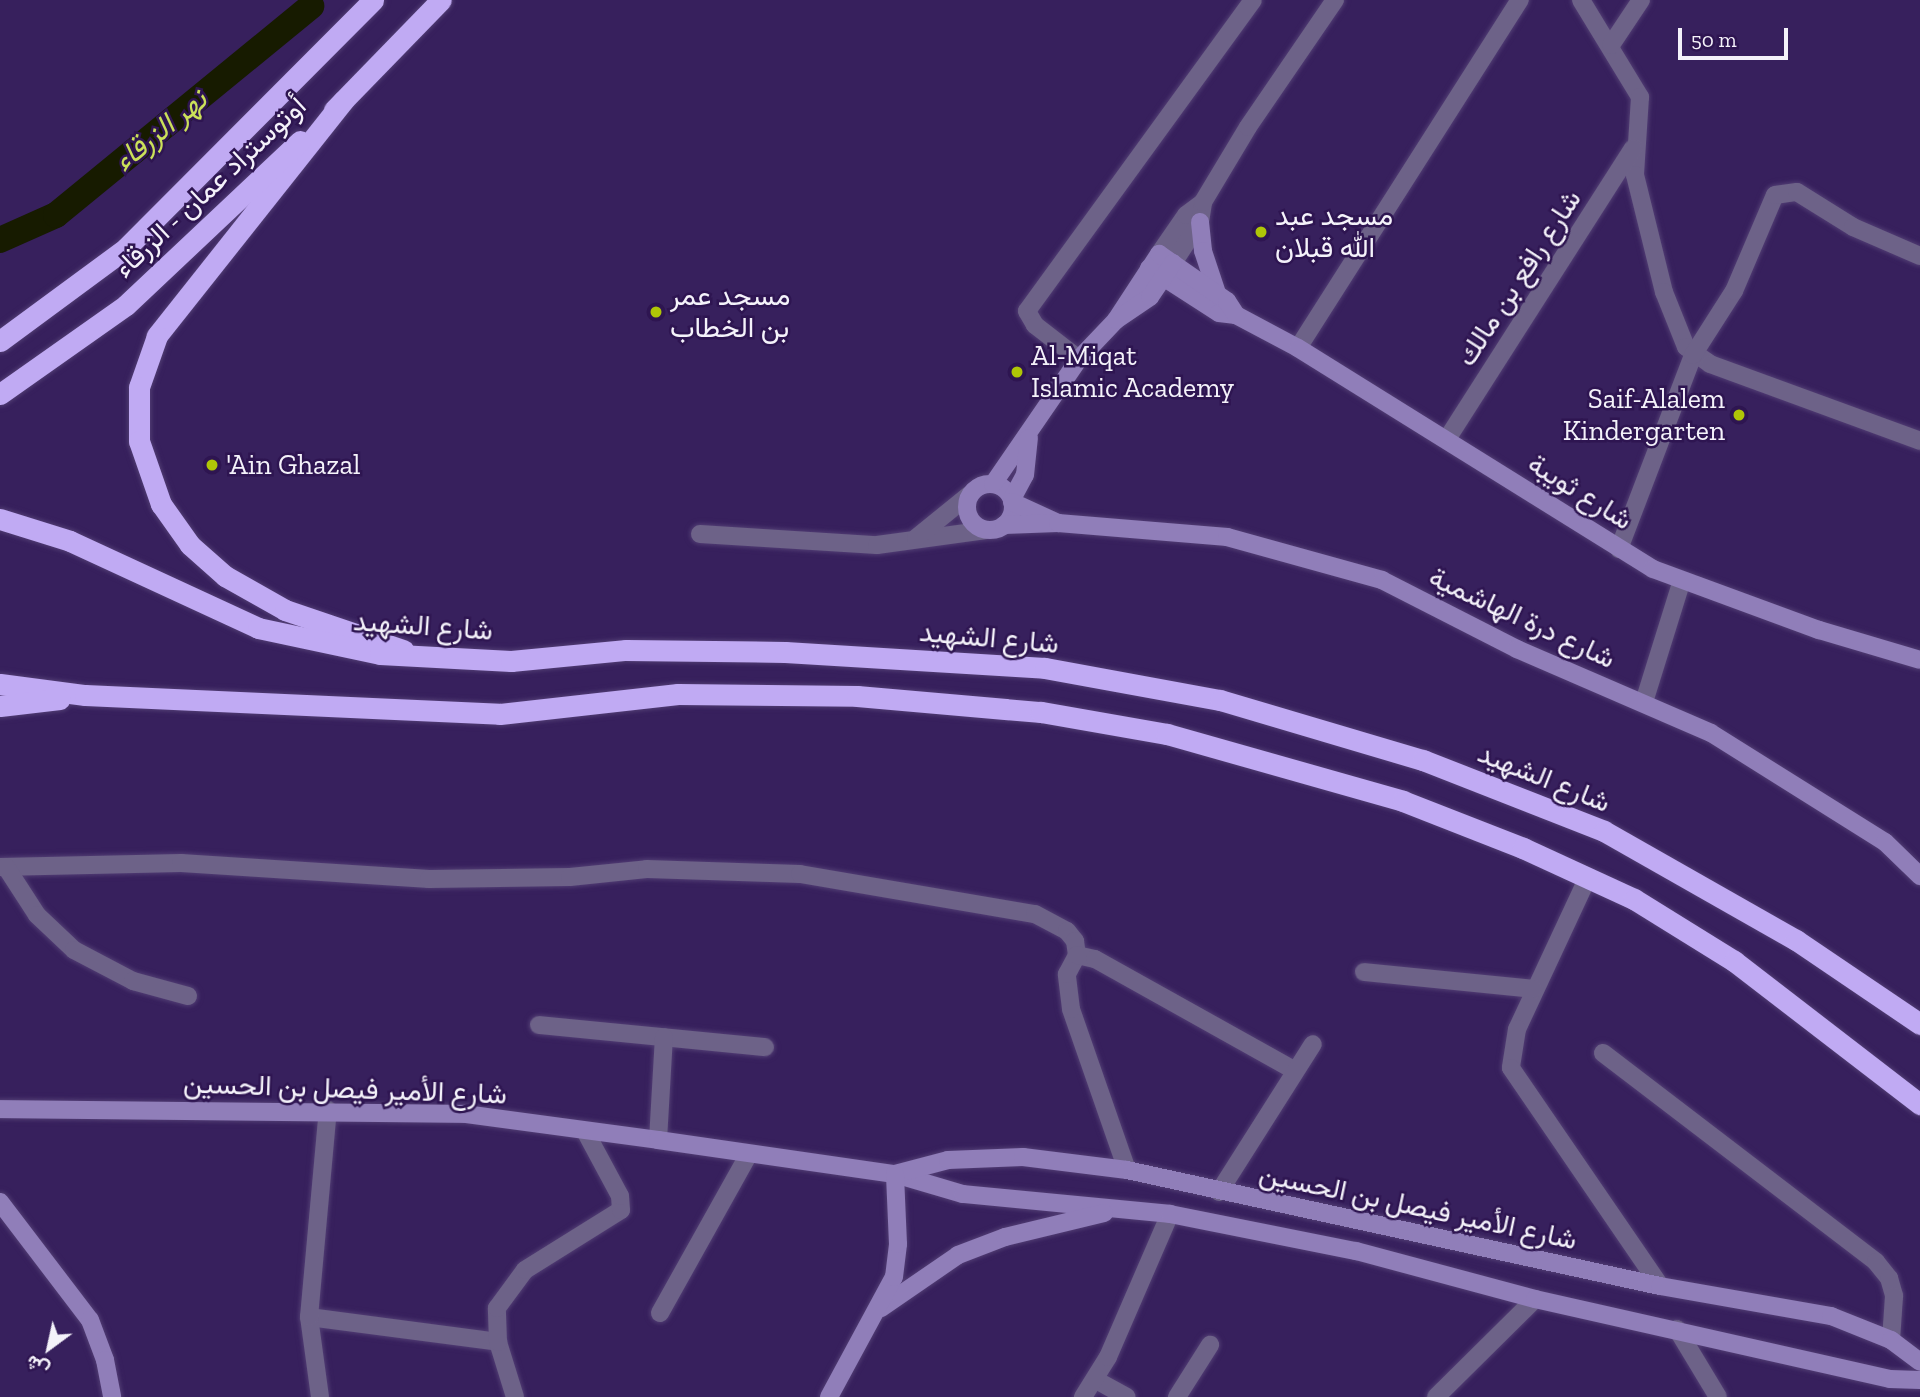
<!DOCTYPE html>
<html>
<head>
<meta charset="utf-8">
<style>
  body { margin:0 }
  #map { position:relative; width:1920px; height:1397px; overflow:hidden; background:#37205d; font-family:"Zilla Slab",Vazirmatn,serif }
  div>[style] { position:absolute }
  .river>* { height:26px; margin:-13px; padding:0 13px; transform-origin:13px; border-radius:13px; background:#171b00 }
  .roads { filter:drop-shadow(0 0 2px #513d73) drop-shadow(0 0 2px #513d73) }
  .street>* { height:18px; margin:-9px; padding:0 9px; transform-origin:9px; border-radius:9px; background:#6d6288 }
  .secondary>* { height:18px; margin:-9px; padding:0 9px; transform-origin:9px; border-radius:9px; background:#907eb9 }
  .secondary>.ring { margin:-9px; padding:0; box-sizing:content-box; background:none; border:18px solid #907eb9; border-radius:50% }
  .highway>* { height:21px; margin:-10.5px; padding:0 10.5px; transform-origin:10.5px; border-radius:10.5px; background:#c0aaf3 }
  .dots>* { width:19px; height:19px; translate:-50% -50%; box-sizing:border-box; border:4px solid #2e1551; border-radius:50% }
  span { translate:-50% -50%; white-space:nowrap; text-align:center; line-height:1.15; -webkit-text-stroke:5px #2e1551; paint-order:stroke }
  .street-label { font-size:28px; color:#f4f2fa }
  .poi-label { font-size:28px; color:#f4f2fa }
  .left { translate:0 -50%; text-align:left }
  .right { translate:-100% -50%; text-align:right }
  .water-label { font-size:30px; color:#cbe159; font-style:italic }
  .north { position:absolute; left:14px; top:1313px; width:70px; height:70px; -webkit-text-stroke:5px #2e1551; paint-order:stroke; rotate:213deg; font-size:19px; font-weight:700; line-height:28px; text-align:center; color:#f4f2fa }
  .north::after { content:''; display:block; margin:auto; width:24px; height:32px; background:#f4f2fa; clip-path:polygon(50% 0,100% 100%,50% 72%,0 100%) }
  .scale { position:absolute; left:1678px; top:28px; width:110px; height:32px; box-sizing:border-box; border:4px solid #f4f2fa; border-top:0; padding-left:9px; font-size:21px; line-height:24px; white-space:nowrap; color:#f4f2fa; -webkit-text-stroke:5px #2e1551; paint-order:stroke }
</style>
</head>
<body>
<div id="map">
  <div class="river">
    <div style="left:0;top:240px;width:61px;rotate:-24.1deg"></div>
    <div style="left:56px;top:215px;width:330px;rotate:-39.3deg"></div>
  </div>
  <div class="roads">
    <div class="street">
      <div style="left:1581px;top:0;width:114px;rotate:58.7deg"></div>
      <div style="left:1640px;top:97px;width:78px;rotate:93.7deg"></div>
      <div style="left:1635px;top:175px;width:121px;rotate:76.1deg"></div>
      <div style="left:1664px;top:292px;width:59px;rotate:68.2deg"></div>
      <div style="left:1686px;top:347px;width:29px;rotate:35deg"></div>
      <div style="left:1710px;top:364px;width:224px;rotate:20.1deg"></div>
      <div style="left:1611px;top:45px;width:54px;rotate:-56.3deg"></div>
      <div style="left:1159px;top:254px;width:47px;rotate:-55.3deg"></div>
      <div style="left:1186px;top:215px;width:21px;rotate:-37deg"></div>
      <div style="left:1173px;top:263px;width:49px;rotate:-56.6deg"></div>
      <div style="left:1200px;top:222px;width:20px;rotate:-81deg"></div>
      <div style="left:1203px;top:202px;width:87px;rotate:-59deg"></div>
      <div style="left:1248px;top:127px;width:154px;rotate:-55.6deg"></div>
      <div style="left:1298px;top:348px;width:413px;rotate:-57.5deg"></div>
      <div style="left:1079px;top:359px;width:56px;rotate:-142.3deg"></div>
      <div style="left:1035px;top:325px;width:16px;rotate:-120deg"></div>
      <div style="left:1027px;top:311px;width:384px;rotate:-54deg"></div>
      <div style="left:1447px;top:439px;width:345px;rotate:-57.4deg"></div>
      <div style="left:700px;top:534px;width:177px;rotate:3.6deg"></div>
      <div style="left:877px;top:545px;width:110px;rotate:-7.8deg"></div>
      <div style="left:916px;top:538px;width:68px;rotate:-39.1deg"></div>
      <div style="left:1619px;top:549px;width:208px;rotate:-69.1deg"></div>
      <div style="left:1693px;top:355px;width:76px;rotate:-57.4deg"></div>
      <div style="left:1734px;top:291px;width:104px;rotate:-66.9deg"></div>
      <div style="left:1775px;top:195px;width:22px;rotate:-8deg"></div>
      <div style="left:1797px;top:192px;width:66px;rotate:32deg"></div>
      <div style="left:1853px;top:227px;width:73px;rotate:23.4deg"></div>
      <div style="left:1644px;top:702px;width:125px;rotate:-72.7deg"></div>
      <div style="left:0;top:867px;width:181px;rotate:-1.3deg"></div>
      <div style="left:181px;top:863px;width:249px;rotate:3.7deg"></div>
      <div style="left:429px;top:879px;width:141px;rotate:-0.8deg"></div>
      <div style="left:570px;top:877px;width:77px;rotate:-5.9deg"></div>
      <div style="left:647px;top:869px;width:153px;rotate:1.9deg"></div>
      <div style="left:800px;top:874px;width:238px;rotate:9.7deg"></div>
      <div style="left:1035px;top:914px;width:36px;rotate:28deg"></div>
      <div style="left:1067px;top:931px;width:13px;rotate:51deg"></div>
      <div style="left:1075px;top:941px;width:14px;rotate:82deg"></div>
      <div style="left:6px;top:867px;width:57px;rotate:57.1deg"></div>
      <div style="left:37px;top:915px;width:51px;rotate:43.4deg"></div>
      <div style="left:74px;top:950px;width:67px;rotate:27.7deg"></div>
      <div style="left:133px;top:981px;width:57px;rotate:15.3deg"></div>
      <div style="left:1588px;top:877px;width:168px;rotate:115deg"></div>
      <div style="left:1517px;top:1029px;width:39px;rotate:99deg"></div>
      <div style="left:1511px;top:1068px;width:264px;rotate:55.6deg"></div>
      <div style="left:1364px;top:972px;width:170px;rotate:5.7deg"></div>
      <div style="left:539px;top:1025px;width:227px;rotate:5.6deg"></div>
      <div style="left:1603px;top:1053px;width:344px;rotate:37.4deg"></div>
      <div style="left:1876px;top:1262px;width:21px;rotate:51deg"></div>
      <div style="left:1889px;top:1278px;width:19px;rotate:74deg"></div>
      <div style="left:1894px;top:1296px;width:44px;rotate:93.9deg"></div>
      <div style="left:658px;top:1140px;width:103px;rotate:-86.7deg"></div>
      <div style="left:1127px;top:1170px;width:170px;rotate:-109.2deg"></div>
      <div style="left:1071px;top:1009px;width:35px;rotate:-97deg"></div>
      <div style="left:1067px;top:974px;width:21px;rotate:-62deg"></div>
      <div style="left:1077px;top:955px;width:18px;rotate:13deg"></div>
      <div style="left:1095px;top:959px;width:229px;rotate:29.2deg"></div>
      <div style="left:1219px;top:1192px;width:175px;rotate:-57.6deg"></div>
      <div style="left:660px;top:1313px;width:182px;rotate:-60.8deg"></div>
      <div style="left:309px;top:1317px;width:191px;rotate:7.5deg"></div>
      <div style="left:1677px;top:1329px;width:79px;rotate:58.9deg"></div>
      <div style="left:1096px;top:1380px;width:35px;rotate:29deg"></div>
      <div style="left:320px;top:1397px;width:81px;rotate:-97.8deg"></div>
      <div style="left:309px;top:1317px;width:208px;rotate:-84.8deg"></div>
      <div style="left:515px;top:1397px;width:58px;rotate:-107.2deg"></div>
      <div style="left:498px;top:1342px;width:34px;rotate:-92deg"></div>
      <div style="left:497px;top:1308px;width:47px;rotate:-53.6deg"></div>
      <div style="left:525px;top:1270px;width:113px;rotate:-32deg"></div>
      <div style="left:621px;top:1210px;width:14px;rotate:-94deg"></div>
      <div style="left:620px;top:1196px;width:74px;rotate:-118.3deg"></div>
      <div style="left:1083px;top:1397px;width:47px;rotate:-58deg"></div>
      <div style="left:1108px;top:1357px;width:156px;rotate:-66.6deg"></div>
      <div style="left:1177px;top:1397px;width:62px;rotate:-57.6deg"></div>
      <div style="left:1436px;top:1397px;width:139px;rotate:-44.7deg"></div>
    </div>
    <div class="secondary">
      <div style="left:1200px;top:222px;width:29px;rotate:84deg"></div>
      <div style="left:1203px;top:251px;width:44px;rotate:71.6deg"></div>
      <div style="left:1149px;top:268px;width:83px;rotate:32.7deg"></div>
      <div style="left:1219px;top:313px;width:17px;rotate:7deg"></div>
      <div style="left:1236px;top:315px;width:70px;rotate:28deg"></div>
      <div style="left:1298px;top:348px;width:418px;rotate:31.9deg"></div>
      <div style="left:1653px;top:569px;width:177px;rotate:20.2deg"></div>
      <div style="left:1819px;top:630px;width:105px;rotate:16.5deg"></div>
      <div style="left:1116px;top:320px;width:79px;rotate:-56.9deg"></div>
      <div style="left:1159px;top:254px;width:83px;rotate:34.7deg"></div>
      <div style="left:1227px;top:301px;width:17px;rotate:57deg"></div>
      <div class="ring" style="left:967px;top:484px;width:28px;height:28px"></div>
      <div style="left:993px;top:484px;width:152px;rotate:-55.5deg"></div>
      <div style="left:1079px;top:359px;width:54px;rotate:-46.5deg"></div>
      <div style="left:1116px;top:320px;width:41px;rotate:-34.1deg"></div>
      <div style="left:1150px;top:297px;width:41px;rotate:-55.9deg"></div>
      <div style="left:1012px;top:499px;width:27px;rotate:-62deg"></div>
      <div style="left:1025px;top:475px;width:37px;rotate:-84deg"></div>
      <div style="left:1012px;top:502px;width:51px;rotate:24.5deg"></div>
      <div style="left:1004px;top:525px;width:54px;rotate:-2.1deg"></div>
      <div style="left:1058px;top:523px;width:170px;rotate:4.7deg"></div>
      <div style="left:1227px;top:537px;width:161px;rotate:15.5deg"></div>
      <div style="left:1382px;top:580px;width:152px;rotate:27.1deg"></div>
      <div style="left:1517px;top:649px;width:211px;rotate:23.4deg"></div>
      <div style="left:1711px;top:733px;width:205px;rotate:32.1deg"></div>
      <div style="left:1885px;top:842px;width:49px;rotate:44.2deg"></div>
      <div style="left:0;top:1109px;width:466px;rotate:0.6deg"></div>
      <div style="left:466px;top:1114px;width:194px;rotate:7.7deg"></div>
      <div style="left:658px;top:1140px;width:239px;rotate:8.2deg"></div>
      <div style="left:895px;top:1174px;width:71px;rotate:16.4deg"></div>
      <div style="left:963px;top:1194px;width:208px;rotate:5.5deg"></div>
      <div style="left:1170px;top:1214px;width:190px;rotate:11.3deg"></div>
      <div style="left:1356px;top:1251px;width:185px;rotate:15deg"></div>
      <div style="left:1535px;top:1299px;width:364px;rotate:12.7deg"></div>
      <div style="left:1890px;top:1379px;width:30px;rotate:2deg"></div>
      <div style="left:895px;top:1174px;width:55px;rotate:-14.8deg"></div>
      <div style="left:948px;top:1160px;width:75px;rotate:-2.3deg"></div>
      <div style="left:1023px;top:1157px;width:105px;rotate:7.1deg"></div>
      <div style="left:1127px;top:1170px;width:545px;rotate:12.28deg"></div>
      <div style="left:1660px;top:1286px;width:174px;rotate:10deg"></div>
      <div style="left:1831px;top:1316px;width:65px;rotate:21.8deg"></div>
      <div style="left:1891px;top:1340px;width:36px;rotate:37deg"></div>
      <div style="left:0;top:1202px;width:148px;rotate:52.7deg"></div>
      <div style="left:90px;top:1320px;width:43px;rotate:69.4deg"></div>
      <div style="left:105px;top:1360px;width:38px;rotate:79deg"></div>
      <div style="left:881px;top:1308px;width:93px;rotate:-34.5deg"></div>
      <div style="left:958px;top:1255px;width:50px;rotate:-21deg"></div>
      <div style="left:1005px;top:1237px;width:102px;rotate:-13.6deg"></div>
      <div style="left:829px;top:1397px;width:136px;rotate:-61.6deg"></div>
      <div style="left:894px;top:1277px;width:33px;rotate:-83deg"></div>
      <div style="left:898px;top:1244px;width:70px;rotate:-92.5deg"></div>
    </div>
    <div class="highway">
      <div style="left:343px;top:101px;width:300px;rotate:128.4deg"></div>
      <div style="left:157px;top:336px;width:54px;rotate:109.4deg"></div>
      <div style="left:139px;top:387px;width:54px;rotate:90deg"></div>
      <div style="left:139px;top:441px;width:67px;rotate:70.8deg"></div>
      <div style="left:161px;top:504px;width:50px;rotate:54.7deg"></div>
      <div style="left:190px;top:545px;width:47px;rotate:41.5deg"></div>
      <div style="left:225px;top:576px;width:69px;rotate:29.5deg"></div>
      <div style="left:285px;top:610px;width:125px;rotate:18.7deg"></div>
      <div style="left:334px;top:110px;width:153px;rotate:-45.8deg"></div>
      <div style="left:0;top:341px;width:157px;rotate:-36.4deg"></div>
      <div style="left:126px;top:248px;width:350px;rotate:-45.1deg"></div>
      <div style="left:0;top:394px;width:154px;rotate:-35.2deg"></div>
      <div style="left:126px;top:305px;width:239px;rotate:-43.3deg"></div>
      <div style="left:0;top:519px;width:73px;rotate:17.4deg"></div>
      <div style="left:70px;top:541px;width:207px;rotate:24.8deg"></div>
      <div style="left:258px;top:628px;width:125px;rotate:12deg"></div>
      <div style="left:380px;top:654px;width:131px;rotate:3.1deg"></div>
      <div style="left:511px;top:661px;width:116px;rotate:-5.5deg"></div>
      <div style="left:626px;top:650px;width:159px;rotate:0.7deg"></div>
      <div style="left:785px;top:652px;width:260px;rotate:3.5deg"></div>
      <div style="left:1045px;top:668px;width:178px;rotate:10.4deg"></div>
      <div style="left:1220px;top:700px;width:212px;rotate:16.5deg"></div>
      <div style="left:1423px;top:760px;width:194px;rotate:21.4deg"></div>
      <div style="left:1604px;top:831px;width:221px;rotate:29.6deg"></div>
      <div style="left:1796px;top:940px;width:150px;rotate:34.1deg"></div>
      <div style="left:0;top:684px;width:86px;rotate:7.4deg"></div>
      <div style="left:85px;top:695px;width:415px;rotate:2.6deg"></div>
      <div style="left:500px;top:714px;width:179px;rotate:-6.4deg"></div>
      <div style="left:678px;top:694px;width:179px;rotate:0.6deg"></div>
      <div style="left:857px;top:696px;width:185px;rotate:5deg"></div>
      <div style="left:1041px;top:712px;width:128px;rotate:9.9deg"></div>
      <div style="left:1167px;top:734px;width:245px;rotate:15.8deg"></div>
      <div style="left:1403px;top:801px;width:129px;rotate:21.4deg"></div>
      <div style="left:1523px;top:848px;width:122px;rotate:24.7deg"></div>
      <div style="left:1634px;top:899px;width:118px;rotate:31.8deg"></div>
      <div style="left:1734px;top:961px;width:235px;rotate:37.6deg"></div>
      <div style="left:0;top:706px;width:60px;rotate:-6.7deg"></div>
    </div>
  </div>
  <div class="dots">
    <div style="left:1261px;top:232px;background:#afc507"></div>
    <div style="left:656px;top:312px;background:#afc507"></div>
    <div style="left:1017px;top:372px;background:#afc507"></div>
    <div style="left:1739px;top:415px;background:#afc507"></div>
    <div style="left:212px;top:465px;background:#afc507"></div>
  </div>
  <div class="street-label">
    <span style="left:210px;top:187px;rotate:-43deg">أوتوستراد عمان - الزرقاء</span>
    <span style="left:1519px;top:278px;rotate:-57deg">شارع رافع بن مالك</span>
    <span style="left:1580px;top:492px;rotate:32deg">شارع ثويبة</span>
    <span style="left:1522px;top:618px;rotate:25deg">شارع درة الهاشمية</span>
    <span style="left:423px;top:626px;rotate:4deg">شارع الشهيد</span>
    <span style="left:989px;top:638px;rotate:5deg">شارع الشهيد</span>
    <span style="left:1544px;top:778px;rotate:22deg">شارع الشهيد</span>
    <span style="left:345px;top:1089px;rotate:2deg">شارع الأمير فيصل بن الحسين</span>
    <span style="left:1418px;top:1207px;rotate:12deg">شارع الأمير فيصل بن الحسين</span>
  </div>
  <div class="poi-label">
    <span class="left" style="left:1275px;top:232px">مسجد عبد<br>الله قبلان</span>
    <span class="left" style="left:670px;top:312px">مسجد عمر<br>بن الخطاب</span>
    <span class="left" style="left:1031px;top:372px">Al-Miqat<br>Islamic Academy</span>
    <span class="right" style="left:1725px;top:415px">Saif-Alalem<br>Kindergarten</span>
    <span class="left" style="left:226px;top:465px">'Ain Ghazal</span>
  </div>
  <div class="water-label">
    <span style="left:160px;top:130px;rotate:-39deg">نهر الزرقاء</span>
  </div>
  <div class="north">ش</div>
  <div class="scale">50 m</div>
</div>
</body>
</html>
